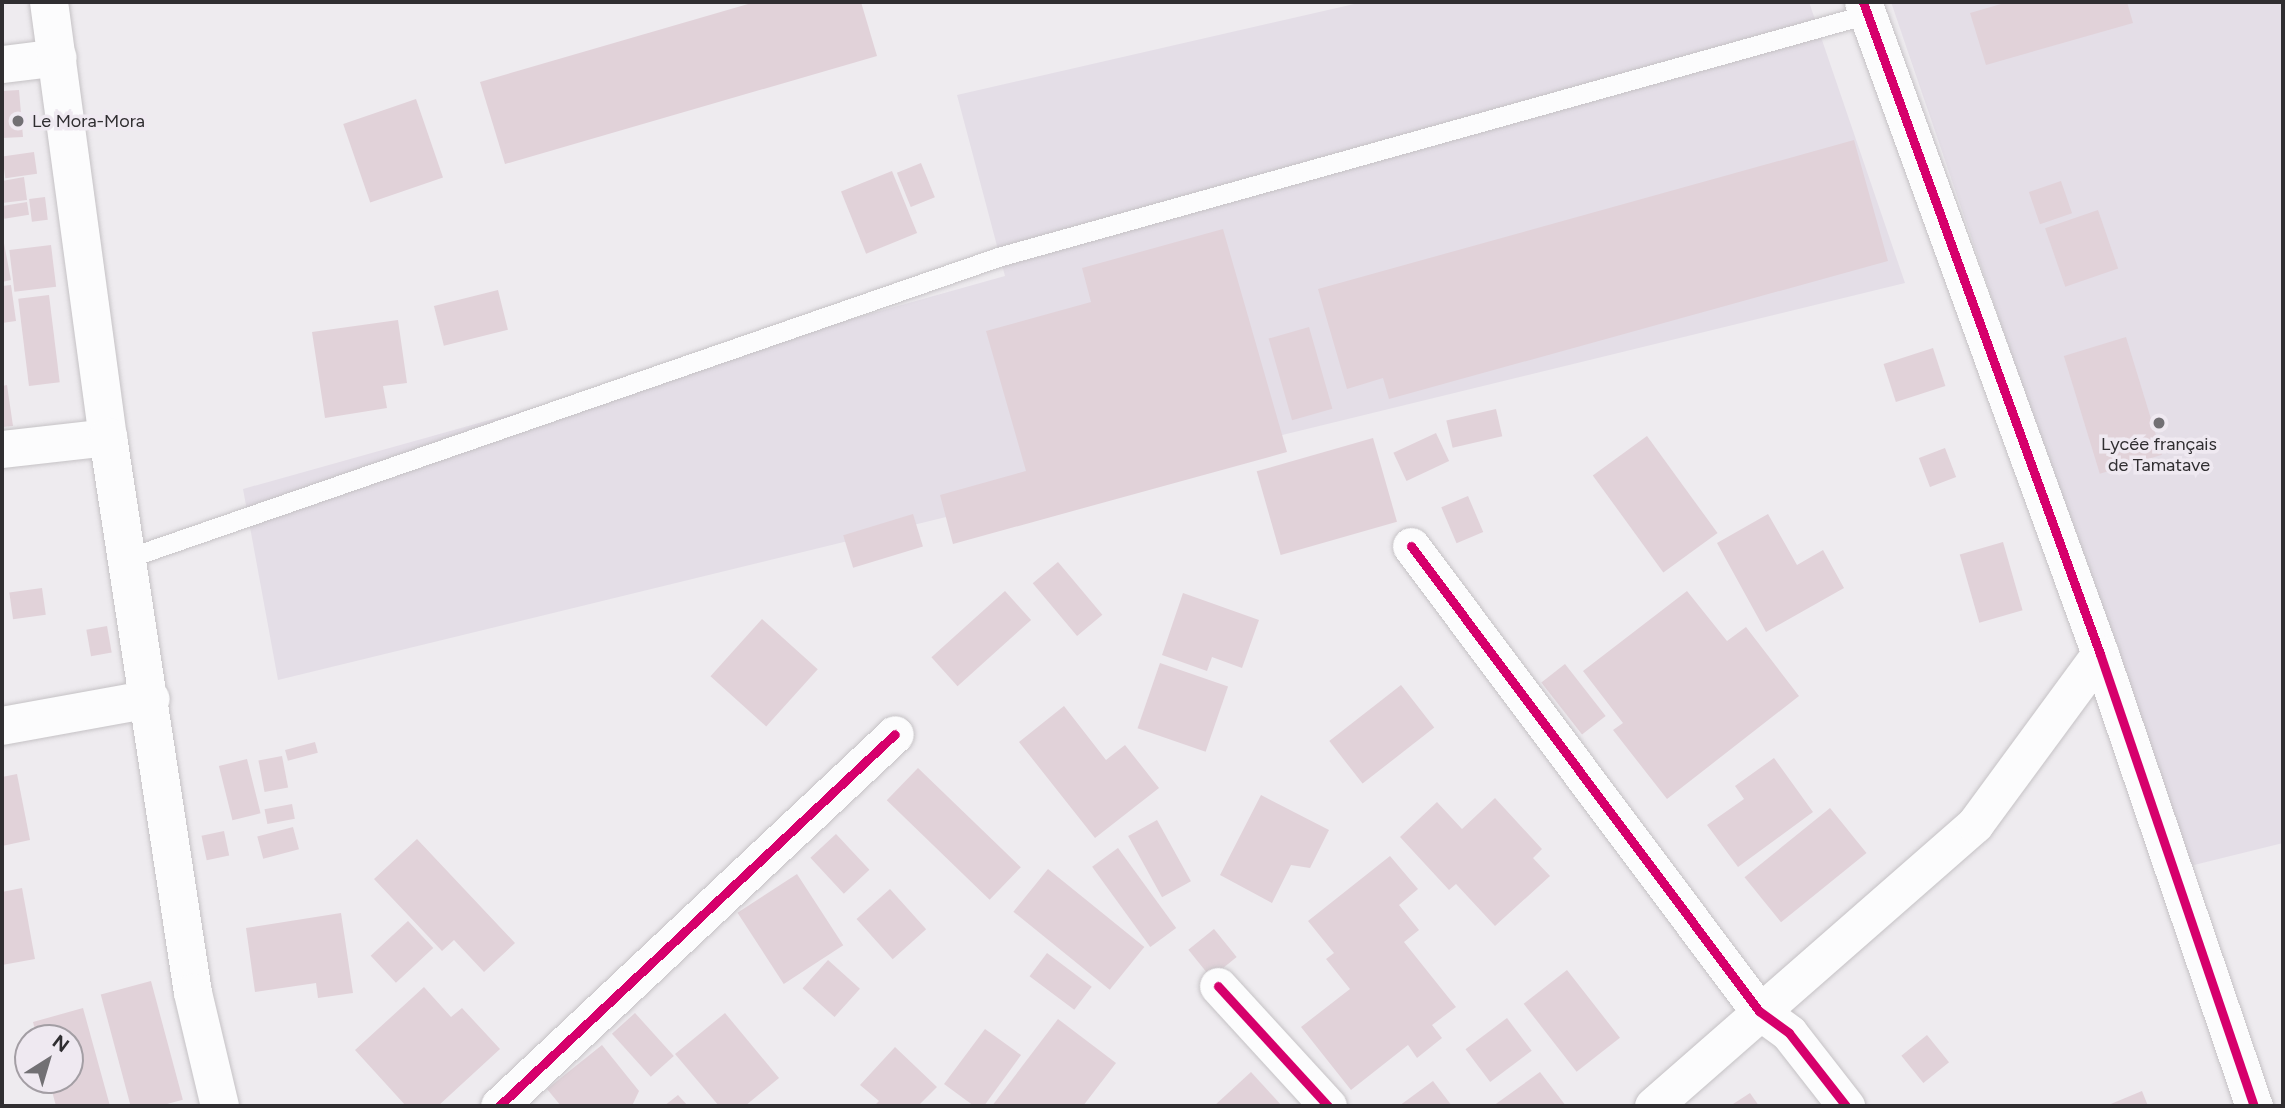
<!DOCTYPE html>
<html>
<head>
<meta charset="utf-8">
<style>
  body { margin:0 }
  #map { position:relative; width:2285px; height:1108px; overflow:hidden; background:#eeebef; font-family:Figtree,sans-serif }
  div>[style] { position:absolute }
  .built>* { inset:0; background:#e4dee7 }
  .building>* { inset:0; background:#e1d2d9; transform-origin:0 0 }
  .roads { filter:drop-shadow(0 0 2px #c5c2c5) drop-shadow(0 0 2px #c5c2c5) }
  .service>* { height:19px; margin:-9.5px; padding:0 9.5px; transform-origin:9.5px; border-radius:9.5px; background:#fcfcfd }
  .minor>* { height:37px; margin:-18.5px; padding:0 18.5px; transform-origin:18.5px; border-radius:18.5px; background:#fcfcfd }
  .tertiary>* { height:38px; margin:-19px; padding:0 19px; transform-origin:19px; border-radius:19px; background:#fcfcfd }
  .secondary>* { height:38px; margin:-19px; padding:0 19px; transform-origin:19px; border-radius:19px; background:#fcfcfd }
  .cycleway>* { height:9px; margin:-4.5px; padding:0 4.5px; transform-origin:4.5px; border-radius:4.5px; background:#d6006c }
  .dots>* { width:19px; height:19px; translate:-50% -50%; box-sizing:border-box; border:4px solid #efe9f1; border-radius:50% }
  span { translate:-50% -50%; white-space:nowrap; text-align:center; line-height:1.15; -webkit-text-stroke:7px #efe9f1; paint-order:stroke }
  .poi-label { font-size:18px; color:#302e31 }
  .left { translate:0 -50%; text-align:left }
  .frame { position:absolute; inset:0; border:4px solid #302e31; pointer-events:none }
  .north { position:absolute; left:14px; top:1024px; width:70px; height:70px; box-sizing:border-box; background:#efe9f1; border:2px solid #a39ea4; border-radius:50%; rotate:37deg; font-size:19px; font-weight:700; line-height:28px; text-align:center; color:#302e31 }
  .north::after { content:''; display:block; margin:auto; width:24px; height:32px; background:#727074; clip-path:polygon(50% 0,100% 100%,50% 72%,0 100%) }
</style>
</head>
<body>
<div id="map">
  <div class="built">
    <div style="clip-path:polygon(1363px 2px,1809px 2px,1905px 283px,278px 680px,243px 489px,1005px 276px,957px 95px)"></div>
    <div style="clip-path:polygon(1891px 2px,2283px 2px,2283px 843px,2186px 867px)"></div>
  </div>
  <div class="building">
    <div style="clip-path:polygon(755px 2px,861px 2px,877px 56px,505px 164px,480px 82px)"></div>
    <div style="clip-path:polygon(2008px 2px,2127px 2px,2133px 23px,1986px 65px,1970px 13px)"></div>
    <div style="clip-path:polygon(19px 90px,23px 137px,2px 138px,2px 91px)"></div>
    <div style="left:416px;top:99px;width:83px;height:77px;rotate:71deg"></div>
    <div style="clip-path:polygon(1854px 140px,1888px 261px,1389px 399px,1383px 378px,1347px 389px,1318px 289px)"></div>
    <div style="left:34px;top:152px;width:22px;height:32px;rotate:82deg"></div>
    <div style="left:921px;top:163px;width:37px;height:26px;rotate:68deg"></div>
    <div style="left:892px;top:171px;width:67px;height:55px;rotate:68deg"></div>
    <div style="clip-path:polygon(24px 177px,27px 200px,2px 203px,2px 181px)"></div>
    <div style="left:2061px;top:181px;width:34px;height:34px;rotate:71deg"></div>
    <div style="left:45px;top:197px;width:23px;height:16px;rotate:83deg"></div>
    <div style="left:27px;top:202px;width:13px;height:25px;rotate:81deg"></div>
    <div style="left:2098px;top:210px;width:62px;height:56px;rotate:71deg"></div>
    <div style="clip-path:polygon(1223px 229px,1287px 452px,953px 544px,940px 495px,1026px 471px,986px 331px,1091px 302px,1082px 268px)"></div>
    <div style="clip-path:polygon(2px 233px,11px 280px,2px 282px)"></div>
    <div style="left:51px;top:245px;width:42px;height:42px;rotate:83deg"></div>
    <div style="clip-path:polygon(11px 285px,16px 321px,2px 323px,2px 286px)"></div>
    <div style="left:498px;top:290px;width:41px;height:66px;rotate:76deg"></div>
    <div style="left:49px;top:295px;width:88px;height:31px;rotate:83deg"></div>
    <div style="clip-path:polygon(398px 320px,407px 383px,383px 386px,387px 408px,325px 418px,312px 332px)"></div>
    <div style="left:1309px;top:327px;width:85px;height:42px;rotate:74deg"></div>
    <div style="left:2126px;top:337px;width:123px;height:65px;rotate:73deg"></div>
    <div style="left:1933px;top:348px;width:40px;height:52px;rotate:72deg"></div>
    <div style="clip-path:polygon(7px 385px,13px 426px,2px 427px,2px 386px)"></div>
    <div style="left:1496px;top:409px;width:28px;height:51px;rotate:77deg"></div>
    <div style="left:1436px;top:433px;width:31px;height:47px;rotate:65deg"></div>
    <div style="left:1647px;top:436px;width:120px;height:67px;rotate:54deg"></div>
    <div style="left:1373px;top:438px;width:87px;height:121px;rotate:74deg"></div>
    <div style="left:1945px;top:448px;width:31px;height:28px;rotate:69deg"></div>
    <div style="left:1468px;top:496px;width:39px;height:29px;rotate:67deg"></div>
    <div style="left:913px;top:514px;width:34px;height:73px;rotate:73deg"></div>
    <div style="clip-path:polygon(1768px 514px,1797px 565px,1823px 550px,1844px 588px,1766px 632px,1717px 543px)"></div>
    <div style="left:2003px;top:542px;width:71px;height:45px;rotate:74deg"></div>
    <div style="left:1058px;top:562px;width:69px;height:33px;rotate:50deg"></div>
    <div style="left:42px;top:588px;width:27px;height:33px;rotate:82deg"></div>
    <div style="left:1005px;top:591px;width:39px;height:99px;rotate:48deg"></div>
    <div style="clip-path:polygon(1687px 591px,1727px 641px,1746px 627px,1799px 696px,1667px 799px,1613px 730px,1623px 723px,1583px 671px)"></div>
    <div style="clip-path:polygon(1183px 593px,1259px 620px,1242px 668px,1212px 657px,1207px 671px,1162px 655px)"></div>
    <div style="left:762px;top:619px;width:75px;height:77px;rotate:42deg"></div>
    <div style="left:107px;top:626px;width:27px;height:21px;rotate:80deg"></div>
    <div style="left:1160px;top:663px;width:72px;height:69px;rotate:19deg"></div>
    <div style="left:1565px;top:664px;width:66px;height:30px;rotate:52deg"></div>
    <div style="left:1401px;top:685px;width:54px;height:91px;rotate:52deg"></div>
    <div style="clip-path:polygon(1064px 706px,1106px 760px,1125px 745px,1159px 788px,1095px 838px,1019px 742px)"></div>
    <div style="left:315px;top:742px;width:11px;height:31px;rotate:75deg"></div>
    <div style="left:282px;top:756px;width:32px;height:24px;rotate:79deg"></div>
    <div style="clip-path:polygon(1774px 758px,1813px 812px,1738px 867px,1707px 825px,1744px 799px,1735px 786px)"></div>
    <div style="left:247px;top:759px;width:56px;height:29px;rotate:76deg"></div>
    <div style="left:918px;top:768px;width:143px;height:45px;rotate:44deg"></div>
    <div style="clip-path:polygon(17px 774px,30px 840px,2px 846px,2px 777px)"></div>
    <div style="clip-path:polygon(1261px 795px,1329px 830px,1310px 868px,1291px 865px,1272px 903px,1220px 875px)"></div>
    <div style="clip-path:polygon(1495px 798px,1542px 849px,1533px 858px,1550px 876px,1495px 926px,1456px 884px,1449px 890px,1400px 837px,1437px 802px,1462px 829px)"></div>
    <div style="left:292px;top:804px;width:15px;height:28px;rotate:79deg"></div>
    <div style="left:1830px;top:808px;width:58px;height:110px;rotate:51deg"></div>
    <div style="left:1157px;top:820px;width:70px;height:33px;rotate:61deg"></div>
    <div style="left:293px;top:827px;width:23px;height:37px;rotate:75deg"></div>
    <div style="left:224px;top:831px;width:25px;height:23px;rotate:78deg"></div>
    <div style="left:836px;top:834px;width:49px;height:35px;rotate:47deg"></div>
    <div style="clip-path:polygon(417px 839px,515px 943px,484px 972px,454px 940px,442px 951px,374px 879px)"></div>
    <div style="left:1118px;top:848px;width:99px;height:32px;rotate:54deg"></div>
    <div style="clip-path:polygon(1390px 856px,1418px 889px,1399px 905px,1419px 930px,1404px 942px,1456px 1007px,1432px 1025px,1442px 1038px,1417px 1058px,1408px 1045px,1351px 1090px,1301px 1027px,1350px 989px,1326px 959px,1334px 953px,1308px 921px)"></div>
    <div style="left:1048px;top:869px;width:124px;height:55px;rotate:39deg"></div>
    <div style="left:797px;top:874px;width:85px;height:71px;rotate:57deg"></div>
    <div style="clip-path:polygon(22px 888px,35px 959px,2px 965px,2px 892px)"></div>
    <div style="left:890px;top:889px;width:54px;height:45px;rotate:48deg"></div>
    <div style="clip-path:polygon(341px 913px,353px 993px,318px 998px,316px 983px,255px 992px,246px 928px)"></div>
    <div style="left:408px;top:921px;width:37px;height:51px;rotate:47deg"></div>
    <div style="left:1214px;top:929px;width:36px;height:33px;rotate:51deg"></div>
    <div style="left:1047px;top:953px;width:56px;height:29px;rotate:37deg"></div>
    <div style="left:828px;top:960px;width:43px;height:38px;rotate:42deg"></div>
    <div style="left:1567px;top:970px;width:86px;height:55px;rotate:52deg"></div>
    <div style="left:151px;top:981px;width:123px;height:52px;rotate:75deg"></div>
    <div style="clip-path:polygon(424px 987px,451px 1017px,462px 1008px,500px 1049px,438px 1106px,406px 1106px,355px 1050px)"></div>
    <div style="clip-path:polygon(83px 1008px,110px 1106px,56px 1106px,49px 1080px,70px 1080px,70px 1038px,37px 1038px,33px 1022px)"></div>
    <div style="left:635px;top:1013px;width:58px;height:31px;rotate:48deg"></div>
    <div style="clip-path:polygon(725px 1013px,779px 1078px,745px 1106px,719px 1106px,675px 1054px)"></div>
    <div style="left:1507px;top:1018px;width:41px;height:52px;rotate:53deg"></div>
    <div style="clip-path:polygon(1058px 1019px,1116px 1063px,1083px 1106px,992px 1106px)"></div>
    <div style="clip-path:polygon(985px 1029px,1021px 1055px,984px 1106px,974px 1106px,944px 1084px)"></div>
    <div style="left:1927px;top:1035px;width:35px;height:33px;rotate:51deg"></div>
    <div style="clip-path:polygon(602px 1045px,639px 1091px,632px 1106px,561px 1106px,547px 1089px)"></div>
    <div style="clip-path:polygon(895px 1047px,937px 1087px,918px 1106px,874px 1106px,879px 1101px,860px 1085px)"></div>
    <div style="clip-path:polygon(1251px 1072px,1282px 1106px,1214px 1106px)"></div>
    <div style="clip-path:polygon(1540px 1072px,1566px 1106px,1493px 1106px)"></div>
    <div style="clip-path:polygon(1433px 1081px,1452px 1106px,1399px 1106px)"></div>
    <div style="clip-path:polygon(2142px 1091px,2148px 1106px,2106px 1106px)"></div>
    <div style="clip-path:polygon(1750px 1093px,1759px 1106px,1730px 1106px)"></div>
    <div style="clip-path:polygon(678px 1095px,688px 1106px,664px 1106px)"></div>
  </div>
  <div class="roads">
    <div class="service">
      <div style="left:128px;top:558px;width:921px;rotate:-19.08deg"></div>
      <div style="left:998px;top:257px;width:903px;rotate:-15.61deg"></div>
    </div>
    <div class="minor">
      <div style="left:1863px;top:2px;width:694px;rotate:70.02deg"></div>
      <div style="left:2100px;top:654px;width:478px;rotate:71.2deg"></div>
      <div style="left:2px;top:64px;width:56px;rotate:-7.1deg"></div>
      <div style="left:2px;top:449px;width:107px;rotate:-6.5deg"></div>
      <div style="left:1411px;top:546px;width:581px;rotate:53.19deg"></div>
      <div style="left:1759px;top:1011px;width:37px;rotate:36deg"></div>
      <div style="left:1789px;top:1033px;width:93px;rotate:52deg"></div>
      <div style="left:1218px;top:986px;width:163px;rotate:47.5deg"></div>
      <div style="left:499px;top:1106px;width:543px;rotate:-43.21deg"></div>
      <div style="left:1653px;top:1106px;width:428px;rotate:-41.2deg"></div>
      <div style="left:1975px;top:824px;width:211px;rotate:-53.7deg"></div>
    </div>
    <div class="tertiary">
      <div style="left:2px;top:726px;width:151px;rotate:-10.3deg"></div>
    </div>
    <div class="secondary">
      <div style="left:49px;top:2px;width:439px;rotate:82.3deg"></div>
      <div style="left:108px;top:437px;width:562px;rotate:81.31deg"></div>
      <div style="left:193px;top:993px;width:116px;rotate:76.6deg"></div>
    </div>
  </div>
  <div class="cycleway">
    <div style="left:1863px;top:2px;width:694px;rotate:70.02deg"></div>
    <div style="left:2100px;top:654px;width:478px;rotate:71.2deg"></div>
    <div style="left:1411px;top:546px;width:581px;rotate:53.19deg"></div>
    <div style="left:1759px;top:1011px;width:37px;rotate:36deg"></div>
    <div style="left:1789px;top:1033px;width:93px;rotate:52deg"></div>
    <div style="left:1218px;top:986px;width:163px;rotate:47.5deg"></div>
    <div style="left:499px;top:1106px;width:543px;rotate:-43.21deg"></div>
  </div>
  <div class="dots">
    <div style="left:18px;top:121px;background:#727074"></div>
    <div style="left:2159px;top:423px;background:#727074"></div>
  </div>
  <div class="poi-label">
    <span class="left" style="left:32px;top:121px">Le Mora-Mora</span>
    <span style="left:2159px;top:455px">Lycée français<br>de Tamatave</span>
  </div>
  <div class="frame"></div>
  <div class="north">N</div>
</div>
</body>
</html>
